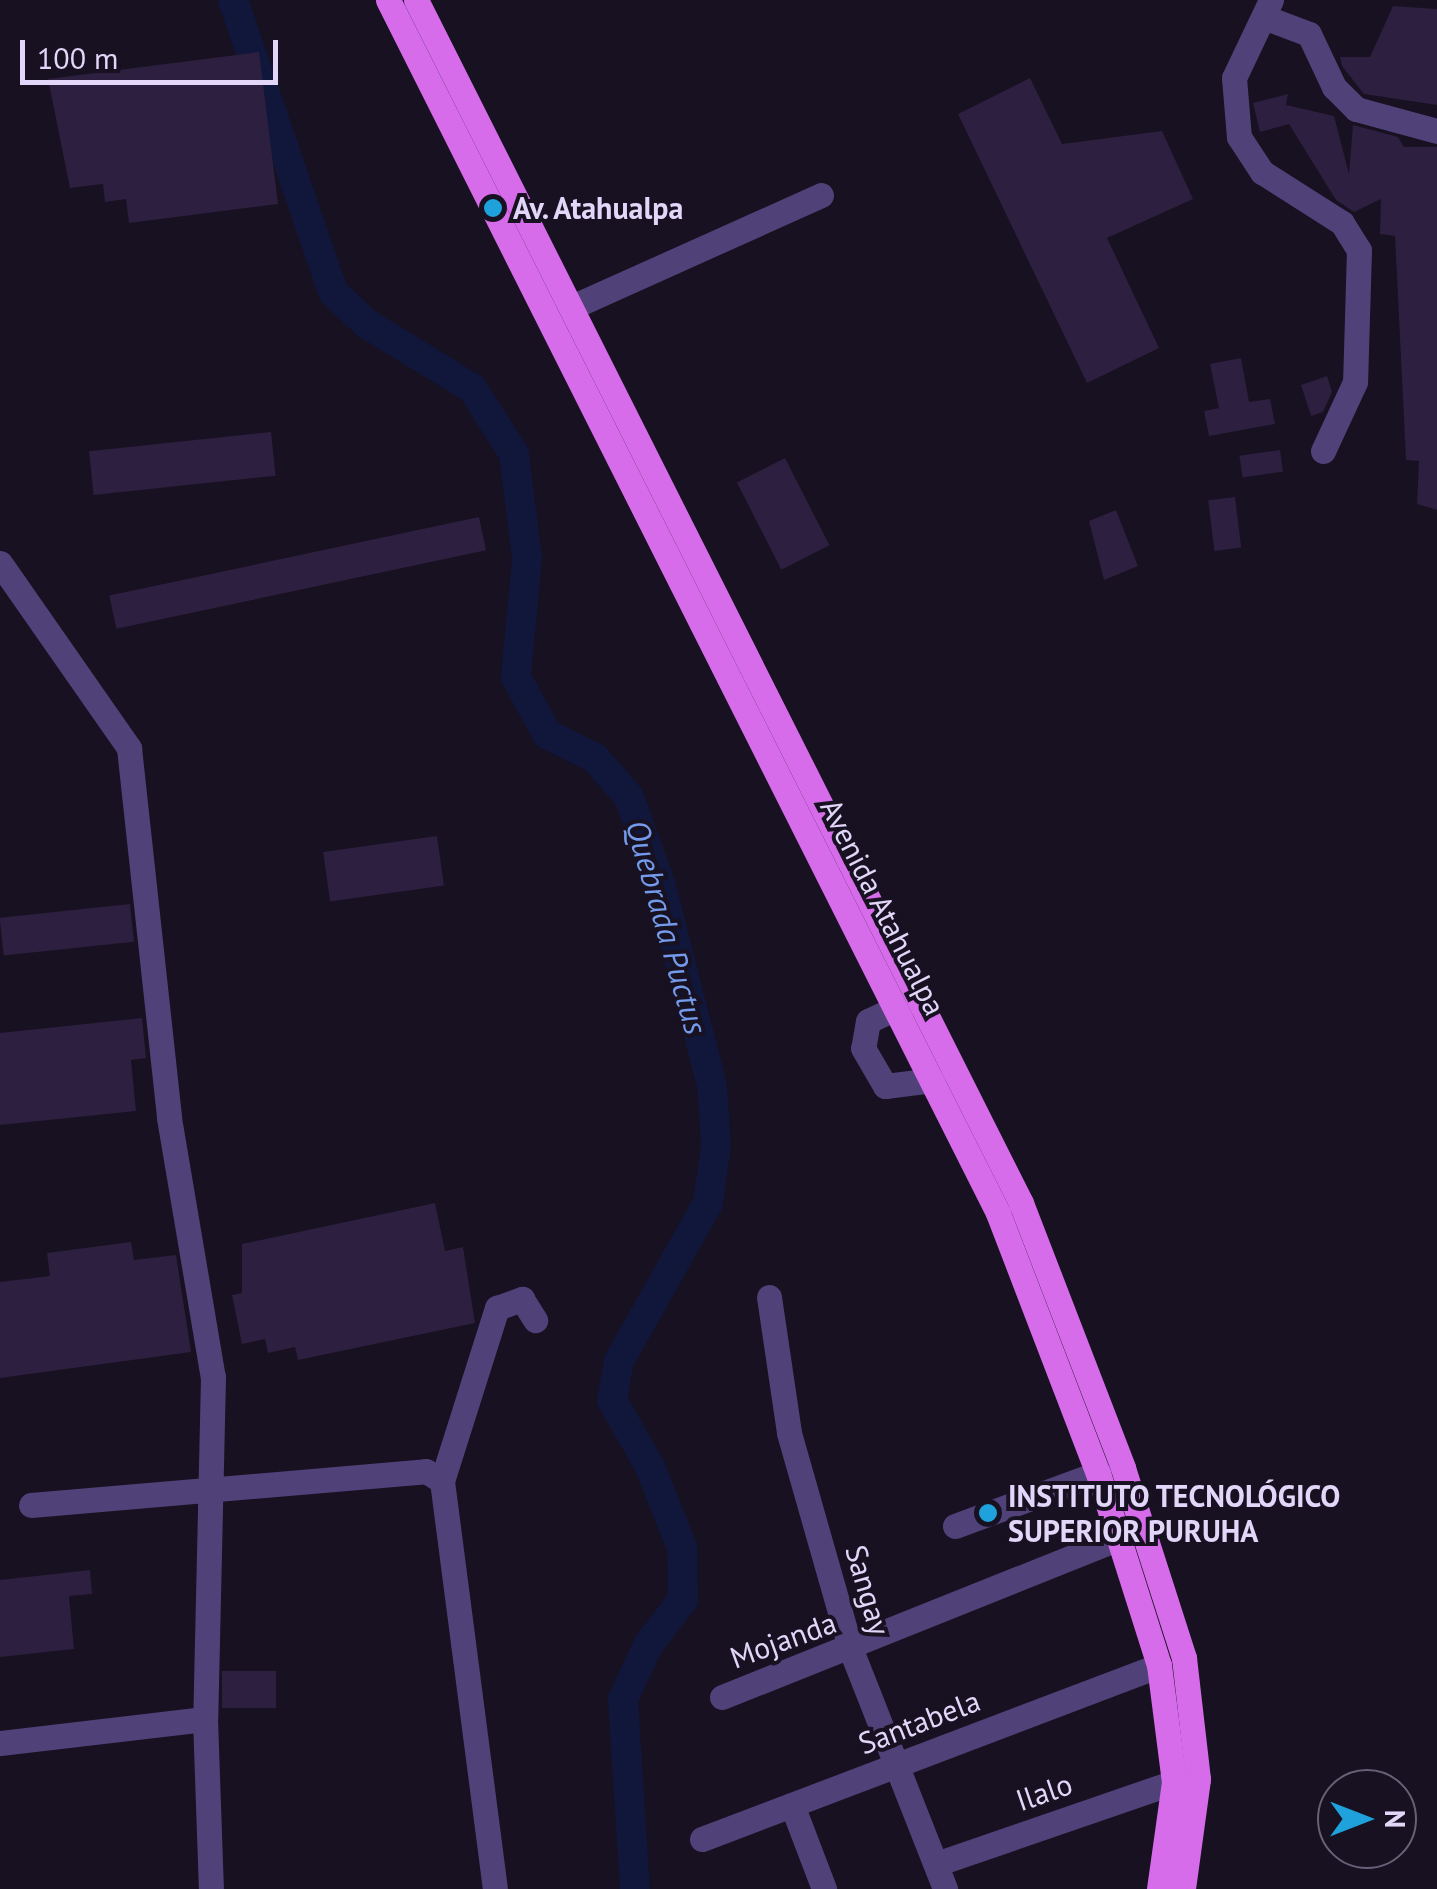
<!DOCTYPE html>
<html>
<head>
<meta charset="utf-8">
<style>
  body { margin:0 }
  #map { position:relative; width:1437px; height:1889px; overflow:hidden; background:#171121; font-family:"PT Sans",sans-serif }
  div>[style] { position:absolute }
  .river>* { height:30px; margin:-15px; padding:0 15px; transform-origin:15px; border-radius:15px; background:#10173a }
  .building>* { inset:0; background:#2d1f3f; transform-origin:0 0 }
  .minor>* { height:25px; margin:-12.5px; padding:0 12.5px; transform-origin:12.5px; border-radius:12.5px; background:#504279 }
  .major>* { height:25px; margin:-12.5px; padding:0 12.5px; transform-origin:12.5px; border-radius:12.5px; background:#d66cea }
  .dots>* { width:28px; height:28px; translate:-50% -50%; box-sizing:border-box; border:5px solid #171121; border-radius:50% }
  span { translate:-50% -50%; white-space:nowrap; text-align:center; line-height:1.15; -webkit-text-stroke:8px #171121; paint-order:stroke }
  .poi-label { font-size:30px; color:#e2d6f9; font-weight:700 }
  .left { translate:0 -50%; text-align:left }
  .street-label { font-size:30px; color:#e2d6f9 }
  .water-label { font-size:32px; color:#739aeb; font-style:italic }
  .north { position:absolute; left:1317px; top:1769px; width:100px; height:100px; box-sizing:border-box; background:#171121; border:2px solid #686077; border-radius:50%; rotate:90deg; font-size:28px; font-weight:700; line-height:40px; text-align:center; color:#e2d6f9 }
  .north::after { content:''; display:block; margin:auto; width:35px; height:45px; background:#1fa1dc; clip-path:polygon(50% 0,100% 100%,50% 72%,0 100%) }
  .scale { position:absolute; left:20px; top:40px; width:258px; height:45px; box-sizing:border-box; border:5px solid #e2d6f9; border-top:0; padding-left:12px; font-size:30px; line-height:35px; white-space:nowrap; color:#e2d6f9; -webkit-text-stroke:8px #171121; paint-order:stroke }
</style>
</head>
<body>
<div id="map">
  <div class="river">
    <div style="left:233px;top:0;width:309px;rotate:71.1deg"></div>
    <div style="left:333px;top:292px;width:47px;rotate:43.3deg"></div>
    <div style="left:367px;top:324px;width:123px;rotate:31.4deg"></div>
    <div style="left:472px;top:388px;width:78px;rotate:57.5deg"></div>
    <div style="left:514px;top:454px;width:105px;rotate:82.9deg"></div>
    <div style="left:527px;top:558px;width:120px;rotate:95.3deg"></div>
    <div style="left:516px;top:677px;width:65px;rotate:61.5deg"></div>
    <div style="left:547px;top:734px;width:54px;rotate:26.6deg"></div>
    <div style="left:595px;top:758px;width:52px;rotate:48.9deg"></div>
    <div style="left:629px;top:797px;width:91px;rotate:70.2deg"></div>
    <div style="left:660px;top:883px;width:209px;rotate:75.6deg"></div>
    <div style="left:712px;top:1085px;width:61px;rotate:86.2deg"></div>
    <div style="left:716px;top:1146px;width:58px;rotate:98deg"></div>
    <div style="left:708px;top:1203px;width:181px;rotate:119.4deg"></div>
    <div style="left:619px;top:1361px;width:40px;rotate:100deg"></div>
    <div style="left:612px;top:1400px;width:77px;rotate:60.4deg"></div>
    <div style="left:650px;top:1467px;width:87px;rotate:68.4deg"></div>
    <div style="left:682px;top:1548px;width:52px;rotate:88.9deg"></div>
    <div style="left:683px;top:1600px;width:57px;rotate:127.9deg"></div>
    <div style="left:648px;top:1645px;width:60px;rotate:114.8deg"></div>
    <div style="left:623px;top:1699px;width:190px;rotate:86.4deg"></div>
  </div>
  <div class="building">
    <div style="clip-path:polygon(1393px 6px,1437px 9px,1437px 105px,1364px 94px,1342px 66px,1340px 57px,1370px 57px)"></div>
    <div style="clip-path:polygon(259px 52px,278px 204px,129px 223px,126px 199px,105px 202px,103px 184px,70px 188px,48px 79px)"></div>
    <div style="clip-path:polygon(1030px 78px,1062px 144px,1162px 131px,1193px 199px,1107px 238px,1159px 348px,1087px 383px,958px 114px)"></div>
    <div style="clip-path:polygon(1288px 94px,1286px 105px,1334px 116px,1349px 174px,1353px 125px,1398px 137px,1404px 147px,1437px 147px,1437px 510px,1417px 504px,1419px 461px,1406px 460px,1395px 236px,1380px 234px,1381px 199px,1354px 212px,1336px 200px,1289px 124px,1260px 132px,1253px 103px)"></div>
    <div style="clip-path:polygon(1241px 358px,1249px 402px,1270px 399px,1275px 424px,1209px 436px,1204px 411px,1219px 408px,1210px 364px)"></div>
    <div style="clip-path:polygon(1327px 376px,1332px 392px,1323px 412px,1311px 416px,1301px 385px)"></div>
    <div style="left:271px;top:432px;width:44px;height:183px;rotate:84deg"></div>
    <div style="left:1280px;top:450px;width:22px;height:41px;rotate:82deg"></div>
    <div style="left:785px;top:458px;width:98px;height:54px;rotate:63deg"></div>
    <div style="left:1235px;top:497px;width:51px;height:27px;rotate:83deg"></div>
    <div style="clip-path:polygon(1116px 510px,1138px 566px,1104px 580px,1089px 521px)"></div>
    <div style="left:479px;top:517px;width:34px;height:378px;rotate:78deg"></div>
    <div style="left:437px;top:836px;width:50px;height:115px;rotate:82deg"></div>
    <div style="left:130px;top:904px;width:38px;height:131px;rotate:84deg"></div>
    <div style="clip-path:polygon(142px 1018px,146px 1058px,131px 1060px,136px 1111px,0 1125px,0 1033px)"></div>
    <div style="clip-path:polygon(435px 1203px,445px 1251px,463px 1247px,475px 1323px,298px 1360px,295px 1347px,268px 1353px,265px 1339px,242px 1344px,232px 1295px,242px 1293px,242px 1244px)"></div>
    <div style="clip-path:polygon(131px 1242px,134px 1260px,176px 1255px,191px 1352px,0 1378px,0 1282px,50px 1276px,47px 1253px)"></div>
    <div style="clip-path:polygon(90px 1570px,92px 1594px,69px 1596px,74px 1649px,0 1657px,0 1580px)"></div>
    <div style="left:222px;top:1671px;width:54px;height:37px"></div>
  </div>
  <div class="minor">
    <div style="left:1271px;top:0;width:86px;rotate:115.4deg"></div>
    <div style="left:1234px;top:78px;width:59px;rotate:85.2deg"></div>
    <div style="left:1239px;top:137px;width:42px;rotate:56.7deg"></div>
    <div style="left:1262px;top:172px;width:95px;rotate:32.5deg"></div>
    <div style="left:1342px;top:223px;width:32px;rotate:58deg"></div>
    <div style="left:1359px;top:250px;width:132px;rotate:91.7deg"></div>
    <div style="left:1355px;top:382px;width:76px;rotate:114.9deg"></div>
    <div style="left:1264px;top:17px;width:48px;rotate:20.7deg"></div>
    <div style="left:1309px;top:34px;width:59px;rotate:64.7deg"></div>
    <div style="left:1334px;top:87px;width:31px;rotate:45deg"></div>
    <div style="left:1356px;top:109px;width:84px;rotate:15.2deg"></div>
    <div style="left:572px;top:307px;width:273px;rotate:-24.2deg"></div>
    <div style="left:0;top:563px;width:226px;rotate:55.1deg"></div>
    <div style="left:129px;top:748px;width:372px;rotate:83.8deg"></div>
    <div style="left:169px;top:1118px;width:263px;rotate:80.4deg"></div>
    <div style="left:213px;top:1377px;width:342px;rotate:91.3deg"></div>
    <div style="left:205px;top:1719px;width:170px;rotate:88deg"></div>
    <div style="left:911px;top:1001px;width:47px;rotate:155.1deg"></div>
    <div style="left:868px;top:1021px;width:27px;rotate:100deg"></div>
    <div style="left:863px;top:1048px;width:44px;rotate:59.9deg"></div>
    <div style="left:885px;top:1086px;width:48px;rotate:-7.1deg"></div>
    <div style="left:769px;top:1297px;width:137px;rotate:81.6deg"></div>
    <div style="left:789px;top:1433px;width:226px;rotate:74.1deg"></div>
    <div style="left:851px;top:1650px;width:257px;rotate:68.5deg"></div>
    <div style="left:442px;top:1481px;width:182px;rotate:-72.4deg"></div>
    <div style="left:497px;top:1308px;width:27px;rotate:-20deg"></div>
    <div style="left:522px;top:1299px;width:25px;rotate:58deg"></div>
    <div style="left:31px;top:1505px;width:396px;rotate:-4.9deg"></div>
    <div style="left:426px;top:1471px;width:19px;rotate:32deg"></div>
    <div style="left:442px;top:1481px;width:411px;rotate:82.6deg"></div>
    <div style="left:955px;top:1526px;width:153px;rotate:-20.3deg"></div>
    <div style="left:722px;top:1697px;width:445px;rotate:-21.8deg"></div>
    <div style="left:0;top:1743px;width:206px;rotate:-6.7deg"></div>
    <div style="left:792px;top:1805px;width:90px;rotate:69.1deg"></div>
    <div style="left:702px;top:1839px;width:489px;rotate:-20.8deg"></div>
    <div style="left:936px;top:1864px;width:252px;rotate:-19deg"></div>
  </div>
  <div class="major">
    <div style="left:388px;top:0;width:1358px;rotate:63.3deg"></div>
    <div style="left:998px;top:1213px;width:279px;rotate:69deg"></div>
    <div style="left:1098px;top:1473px;width:201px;rotate:72.4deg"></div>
    <div style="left:1159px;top:1665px;width:118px;rotate:82.7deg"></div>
    <div style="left:1174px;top:1782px;width:108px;rotate:98deg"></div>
    <div style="left:416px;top:0;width:1347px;rotate:63.3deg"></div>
    <div style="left:1021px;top:1203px;width:284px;rotate:68.9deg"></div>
    <div style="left:1123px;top:1468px;width:200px;rotate:72.2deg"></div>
    <div style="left:1184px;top:1658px;width:122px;rotate:83.4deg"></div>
    <div style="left:1198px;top:1779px;width:111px;rotate:97.8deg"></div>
  </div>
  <div class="dots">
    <div style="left:493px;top:208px;background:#1fa1dc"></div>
    <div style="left:988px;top:1513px;background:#1fa1dc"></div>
  </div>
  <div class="poi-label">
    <span class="left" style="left:513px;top:208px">Av. Atahualpa</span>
    <span class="left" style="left:1008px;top:1513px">INSTITUTO TECNOLÓGICO<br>SUPERIOR PURUHA</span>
  </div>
  <div class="street-label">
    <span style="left:883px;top:907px;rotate:63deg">Avenida Atahualpa</span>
    <span style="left:868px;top:1590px;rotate:74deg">Sangay</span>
    <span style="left:783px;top:1640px;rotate:-20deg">Mojanda</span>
    <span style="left:919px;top:1722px;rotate:-21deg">Santabela</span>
    <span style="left:1044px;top:1792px;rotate:-19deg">Ilalo</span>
  </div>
  <div class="water-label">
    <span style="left:667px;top:927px;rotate:74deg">Quebrada Puctus</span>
  </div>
  <div class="north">N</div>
  <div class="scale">100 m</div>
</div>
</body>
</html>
